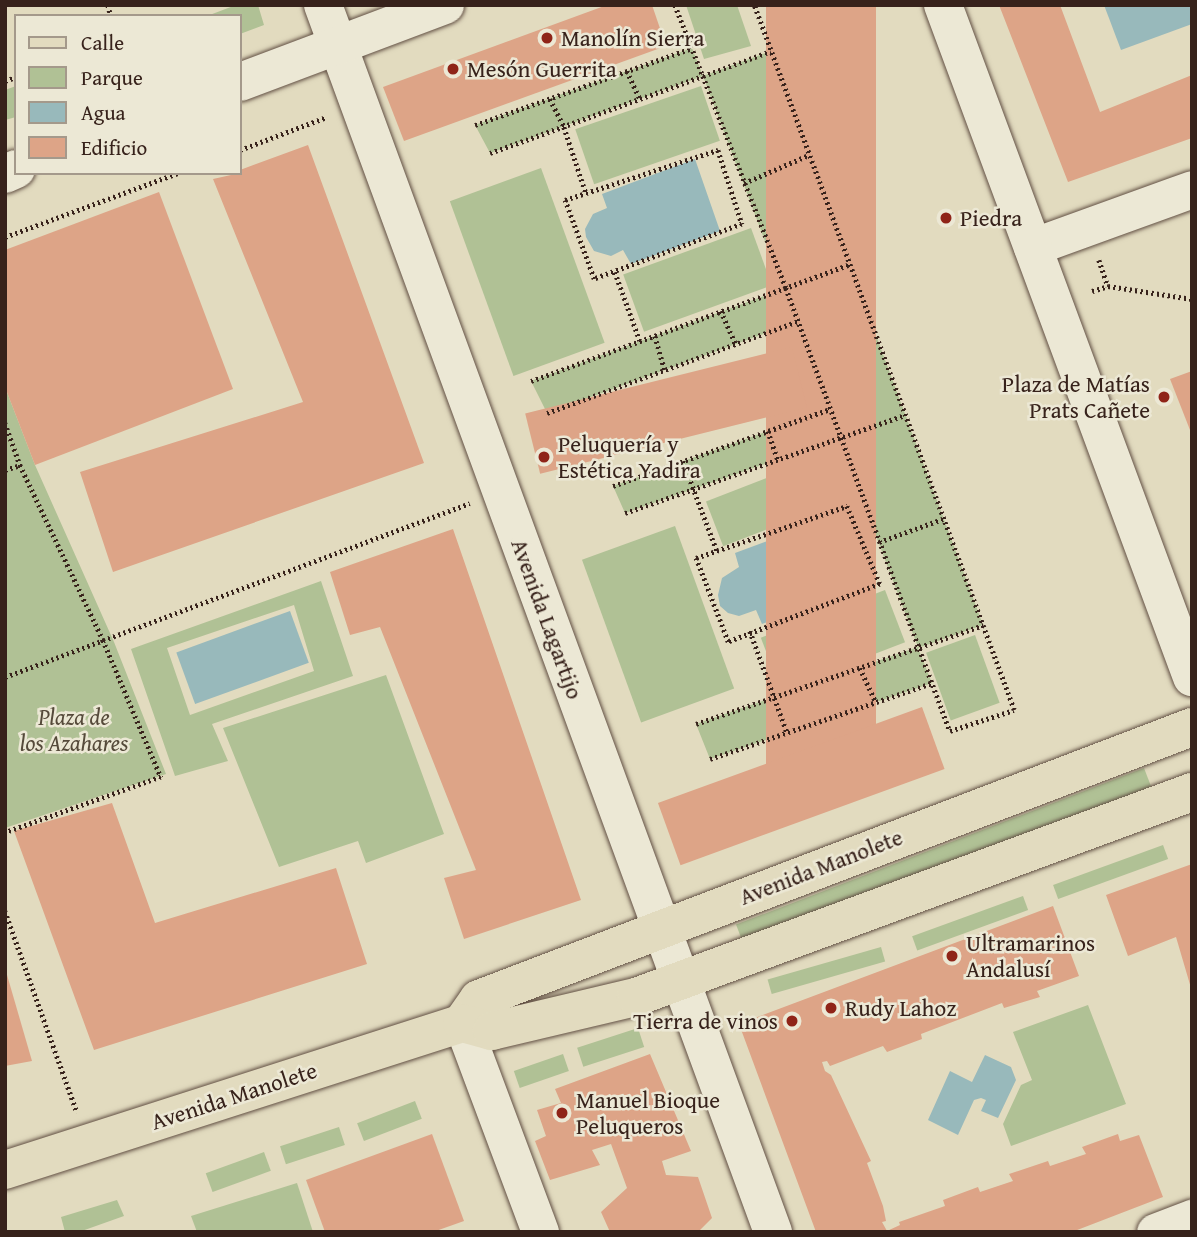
<!DOCTYPE html>
<html>
<head>
<meta charset="utf-8">
<style>
  body { margin:0 }
  #map { position:relative; width:1197px; height:1237px; overflow:hidden; background:#e2dbbf; font-family:"Gentium Book Plus",serif }
  div>[style] { position:absolute }
  .green>* { inset:0; background:#b0c195; transform-origin:0 0 }
  .water>* { inset:0; background:#98b9bb; transform-origin:0 0 }
  .building>* { inset:0; background:#dda487; transform-origin:0 0 }
  .path>* { height:4.5px; margin-top:-2.25px; transform-origin:0; background:repeating-linear-gradient(90deg,#37221b 0 2px,transparent 0 5.5px) }
  .roads { filter:drop-shadow(0 0 2px #625044) drop-shadow(0 0 2px #625044) }
  .street>* { height:37px; margin:-18.5px; padding:0 18.5px; transform-origin:18.5px; border-radius:18.5px; background:#ece8d5 }
  .secondary>* { height:38px; margin:-19px; padding:0 19px; transform-origin:19px; border-radius:19px; background:#ece8d5 }
  .primary>* { height:38px; margin:-19px; padding:0 19px; transform-origin:19px; border-radius:19px; background:#e2dbbf }
  .dots>* { width:19px; height:19px; translate:-50% -50%; box-sizing:border-box; border:4px solid #ece8d5; border-radius:50% }
  span { translate:-50% -50%; white-space:nowrap; text-align:center; line-height:1.15; -webkit-text-stroke:5px #ece8d5; paint-order:stroke }
  .poi-label { font-size:23px; color:#37221b }
  .left { translate:0 -50%; text-align:left }
  .right { translate:-100% -50%; text-align:right }
  .street-label { font-size:23px; color:#37221b }
  .park-label { font-size:23px; color:#554a3a; font-style:italic }
  .frame { position:absolute; inset:0; border:7px solid #37221b; pointer-events:none }
  .legend { position:absolute; left:14px; top:14px; width:228px; height:161px; box-sizing:border-box; background:#ece8d5; border:2px solid #a4998b; margin:0; padding:9px 12px; list-style:none; font-size:21px; color:#37221b }
  .legend li { display:flex; align-items:center; gap:14px; height:35px }
  .legend b { width:35px; border:2px solid #a4998b }
</style>
</head>
<body>
<div id="map">
  <div class="green">
    <div style="clip-path:polygon(236px 5px,258px 5px,264px 25px,240px 34px,240px 16px,207px 16px)"></div>
    <div style="clip-path:polygon(686px 5px,737px 5px,751px 46px,704px 59px)"></div>
    <div style="clip-path:polygon(692px 48px,703px 76px,771px 51px,983px 625px,918px 648px,932px 683px,710px 759px,696px 724px,918px 647px,839px 438px,625px 513px,613px 486px,828px 410px,796px 322px,547px 413px,531px 381px,783px 289px,703px 76px,490px 153px,475px 125px)"></div>
    <div style="clip-path:polygon(16px 86px,16px 117px,5px 120px,5px 90px)"></div>
    <div style="left:701px;top:86px;width:58px;height:133px;rotate:71deg"></div>
    <div style="left:541px;top:168px;width:186px;height:97px;rotate:70deg"></div>
    <div style="left:751px;top:228px;width:61px;height:136px;rotate:70deg"></div>
    <div style="clip-path:polygon(5px 387px,35px 465px,114px 642px,166px 774px,5px 828px)"></div>
    <div style="left:832px;top:453px;width:48px;height:135px;rotate:69deg"></div>
    <div style="left:675px;top:526px;width:173px;height:99px;rotate:70deg"></div>
    <div style="clip-path:polygon(evenodd,321px 581px,353px 676px,212px 724px,228px 761px,175px 776px,131px 649px,321px 581px,294px 605px,314px 671px,190px 715px,167px 648px,294px 605px)"></div>
    <div style="left:885px;top:590px;width:56px;height:133px;rotate:69deg"></div>
    <div style="left:975px;top:635px;width:72px;height:52px;rotate:70deg"></div>
    <div style="clip-path:polygon(386px 675px,444px 834px,366px 863px,358px 841px,279px 867px,223px 728px)"></div>
    <div style="left:1144px;top:768px;width:22px;height:437px;rotate:69deg"></div>
    <div style="left:1163px;top:845px;width:15px;height:117px;rotate:70deg"></div>
    <div style="left:1023px;top:896px;width:15px;height:118px;rotate:70deg"></div>
    <div style="left:881px;top:947px;width:15px;height:118px;rotate:74deg"></div>
    <div style="clip-path:polygon(1088px 1005px,1126px 1104px,1011px 1146px,1003px 1124px,1021px 1085px,1032px 1080px,1013px 1032px)"></div>
    <div style="left:638px;top:1028px;width:20px;height:64px;rotate:72deg"></div>
    <div style="left:563px;top:1054px;width:18px;height:52px;rotate:71deg"></div>
    <div style="left:415px;top:1101px;width:19px;height:62px;rotate:69deg"></div>
    <div style="left:339px;top:1127px;width:19px;height:62px;rotate:72deg"></div>
    <div style="left:264px;top:1152px;width:20px;height:62px;rotate:70deg"></div>
    <div style="clip-path:polygon(297px 1183px,313px 1232px,197px 1232px,191px 1216px)"></div>
    <div style="clip-path:polygon(117px 1200px,124px 1216px,79px 1232px,65px 1232px,61px 1217px)"></div>
  </div>
  <div class="water">
    <div style="clip-path:polygon(1104px 5px,1192px 5px,1192px 24px,1121px 50px)"></div>
    <div style="clip-path:polygon(695px 159px,720px 231px,631px 264px,623px 250px,611px 256px,594px 251px,586px 237px,585px 229px,593px 214px,607px 208px,602px 194px)"></div>
    <div style="clip-path:polygon(830px 518px,854px 590px,762px 624px,756px 610px,739px 616px,728px 613px,720px 606px,718px 595px,722px 578px,739px 567px,735px 553px)"></div>
    <div style="left:290px;top:611px;width:55px;height:121px;rotate:70deg"></div>
    <div style="clip-path:polygon(985px 1055px,1011px 1067px,1016px 1080px,998px 1118px,981px 1111px,986px 1100px,981px 1098px,974px 1100px,958px 1135px,928px 1120px,950px 1071px,972px 1082px)"></div>
  </div>
  <div class="building">
    <div style="clip-path:polygon(607px 5px,652px 5px,666px 46px,404px 141px,383px 87px)"></div>
    <div style="left:766px;top:5px;width:110px;height:761px"></div>
    <div style="clip-path:polygon(999px 5px,1060px 5px,1100px 112px,1192px 75px,1192px 138px,1068px 182px)"></div>
    <div style="clip-path:polygon(308px 145px,424px 463px,113px 572px,80px 472px,303px 402px,213px 179px,240px 173px,240px 170px)"></div>
    <div style="clip-path:polygon(159px 192px,233px 389px,35px 465px,5px 387px,5px 250px)"></div>
    <div style="left:792px;top:347px;width:62px;height:275px;rotate:76deg"></div>
    <div style="clip-path:polygon(1192px 371px,1192px 429px,1190px 430px,1170px 379px)"></div>
    <div style="clip-path:polygon(453px 529px,581px 900px,464px 939px,444px 878px,476px 870px,380px 627px,350px 635px,330px 572px)"></div>
    <div style="left:922px;top:707px;width:66px;height:281px;rotate:70deg"></div>
    <div style="clip-path:polygon(112px 803px,155px 923px,336px 868px,367px 964px,94px 1050px,14px 831px)"></div>
    <div style="clip-path:polygon(1192px 864px,1192px 988px,1191px 988px,1176px 937px,1128px 956px,1106px 895px)"></div>
    <div style="clip-path:polygon(1053px 906px,1079px 976px,1037px 991px,1040px 997px,1004px 1008px,1002px 1003px,921px 1034px,922px 1039px,887px 1052px,883px 1046px,830px 1066px,827px 1061px,822px 1062px,825px 1071px,831px 1075px,871px 1161px,867px 1163px,883px 1206px,886px 1221px,882px 1222px,887px 1231px,900px 1225px,899px 1222px,945px 1206px,943px 1200px,978px 1187px,980px 1192px,1013px 1181px,1009px 1174px,1048px 1161px,1050px 1166px,1086px 1154px,1082px 1147px,1118px 1134px,1120px 1141px,1139px 1135px,1163px 1197px,1072px 1232px,816px 1232px,739px 1024px)"></div>
    <div style="clip-path:polygon(5px 968px,32px 1061px,5px 1066px)"></div>
    <div style="clip-path:polygon(650px 1054px,691px 1151px,662px 1161px,666px 1175px,698px 1177px,712px 1218px,698px 1232px,610px 1232px,601px 1212px,627px 1188px,611px 1144px,592px 1150px,600px 1165px,550px 1180px,535px 1141px,546px 1136px,537px 1110px,561px 1103px,555px 1089px)"></div>
    <div style="clip-path:polygon(432px 1134px,464px 1221px,433px 1232px,325px 1232px,306px 1180px)"></div>
  </div>
  <div class="path">
    <div style="left:108px;top:5px;width:11px;rotate:75deg"></div>
    <div style="left:675px;top:5px;width:76px;rotate:68.5deg"></div>
    <div style="left:703px;top:76px;width:72px;rotate:-20.2deg"></div>
    <div style="left:627px;top:71px;width:31px;rotate:65deg"></div>
    <div style="left:5px;top:81px;width:12px;rotate:-20deg"></div>
    <div style="left:550px;top:99px;width:31px;rotate:63deg"></div>
    <div style="left:564px;top:127px;width:70px;rotate:71.6deg"></div>
    <div style="left:475px;top:125px;width:230px;rotate:-19.5deg"></div>
    <div style="left:240px;top:150px;width:93px;rotate:-20.8deg"></div>
    <div style="left:718px;top:150px;width:78px;rotate:72deg"></div>
    <div style="left:742px;top:224px;width:158px;rotate:159.6deg"></div>
    <div style="left:594px;top:279px;width:84px;rotate:-110.2deg"></div>
    <div style="left:565px;top:200px;width:161px;rotate:-18.1deg"></div>
    <div style="left:490px;top:153px;width:226px;rotate:-19.9deg"></div>
    <div style="left:703px;top:76px;width:228px;rotate:68.6deg"></div>
    <div style="left:786px;top:288px;width:472px;rotate:69.7deg"></div>
    <div style="left:950px;top:731px;width:67px;rotate:-18.2deg"></div>
    <div style="left:1014px;top:710px;width:751px;rotate:-110.24deg"></div>
    <div style="left:744px;top:183px;width:71px;rotate:-23.3deg"></div>
    <div style="left:5px;top:237px;width:184px;rotate:-20.3deg"></div>
    <div style="left:1099px;top:260px;width:28px;rotate:71deg"></div>
    <div style="left:615px;top:272px;width:73px;rotate:70.1deg"></div>
    <div style="left:1092px;top:291px;width:17px;rotate:-17deg"></div>
    <div style="left:1108px;top:286px;width:85px;rotate:8.8deg"></div>
    <div style="left:721px;top:311px;width:36px;rotate:66deg"></div>
    <div style="left:655px;top:336px;width:35px;rotate:74deg"></div>
    <div style="left:531px;top:381px;width:340px;rotate:-20.1deg"></div>
    <div style="left:547px;top:413px;width:267px;rotate:-20.1deg"></div>
    <div style="left:5px;top:423px;width:45px;rotate:70.3deg"></div>
    <div style="left:20px;top:465px;width:194px;rotate:64.6deg"></div>
    <div style="left:103px;top:640px;width:149px;rotate:67.1deg"></div>
    <div style="left:161px;top:777px;width:166px;rotate:160.3deg"></div>
    <div style="left:768px;top:431px;width:31px;rotate:71deg"></div>
    <div style="left:683px;top:461px;width:96px;rotate:69.3deg"></div>
    <div style="left:5px;top:470px;width:16px;rotate:-18deg"></div>
    <div style="left:613px;top:486px;width:230px;rotate:-19.5deg"></div>
    <div style="left:847px;top:506px;width:85px;rotate:67.1deg"></div>
    <div style="left:880px;top:584px;width:163px;rotate:159.1deg"></div>
    <div style="left:728px;top:642px;width:90px;rotate:-110.9deg"></div>
    <div style="left:696px;top:558px;width:160px;rotate:-19deg"></div>
    <div style="left:625px;top:513px;width:297px;rotate:-19.3deg"></div>
    <div style="left:879px;top:542px;width:68px;rotate:-19.8deg"></div>
    <div style="left:750px;top:631px;width:108px;rotate:69.9deg"></div>
    <div style="left:860px;top:668px;width:38px;rotate:65deg"></div>
    <div style="left:5px;top:677px;width:496px;rotate:-20.5deg"></div>
    <div style="left:696px;top:724px;width:304px;rotate:-19deg"></div>
    <div style="left:710px;top:759px;width:235px;rotate:-18.9deg"></div>
    <div style="left:5px;top:911px;width:214px;rotate:70.3deg"></div>
  </div>
  <div class="roads">
    <div class="street">
      <div style="left:1032px;top:247px;width:170px;rotate:-19.9deg"></div>
      <div style="left:462px;top:1023px;width:223px;rotate:69.5deg"></div>
      <div style="left:1155px;top:1232px;width:40px;rotate:-21deg"></div>
    </div>
    <div class="secondary">
      <div style="left:323px;top:5px;width:1307px;rotate:69.86deg"></div>
      <div style="left:943px;top:5px;width:717px;rotate:69.67deg"></div>
      <div style="left:240px;top:82px;width:219px;rotate:-20.6deg"></div>
      <div style="left:5px;top:174px;width:12px;rotate:-24deg"></div>
    </div>
    <div class="primary">
      <div style="left:462px;top:1023px;width:29px;rotate:-55deg"></div>
      <div style="left:479px;top:999px;width:763px;rotate:-20.88deg"></div>
      <div style="left:5px;top:1170px;width:480px;rotate:-17.8deg"></div>
      <div style="left:462px;top:1023px;width:31px;rotate:15deg"></div>
      <div style="left:492px;top:1031px;width:148px;rotate:-13.3deg"></div>
      <div style="left:636px;top:997px;width:593px;rotate:-20.24deg"></div>
    </div>
  </div>
  <div class="dots">
    <div style="left:547px;top:38px;background:#8f2418"></div>
    <div style="left:453px;top:69px;background:#8f2418"></div>
    <div style="left:946px;top:218px;background:#8f2418"></div>
    <div style="left:1164px;top:397px;background:#8f2418"></div>
    <div style="left:544px;top:457px;background:#8f2418"></div>
    <div style="left:952px;top:956px;background:#8f2418"></div>
    <div style="left:831px;top:1008px;background:#8f2418"></div>
    <div style="left:792px;top:1021px;background:#8f2418"></div>
    <div style="left:562px;top:1113px;background:#8f2418"></div>
  </div>
  <div class="poi-label">
    <span class="left" style="left:561px;top:38px">Manolín Sierra</span>
    <span class="left" style="left:467px;top:69px">Mesón Guerrita</span>
    <span class="left" style="left:960px;top:218px">Piedra</span>
    <span class="right" style="left:1150px;top:397px">Plaza de Matías<br>Prats Cañete</span>
    <span class="left" style="left:558px;top:457px">Peluquería y<br>Estética Yadira</span>
    <span class="left" style="left:966px;top:956px">Ultramarinos<br>Andalusí</span>
    <span class="left" style="left:845px;top:1008px">Rudy Lahoz</span>
    <span class="right" style="left:778px;top:1021px">Tierra de vinos</span>
    <span class="left" style="left:576px;top:1113px">Manuel Bioque<br>Peluqueros</span>
  </div>
  <div class="street-label">
    <span style="left:547px;top:619px;rotate:70deg">Avenida Lagartijo</span>
    <span style="left:821px;top:867px;rotate:-21deg">Avenida Manolete</span>
    <span style="left:234px;top:1096px;rotate:-18deg">Avenida Manolete</span>
  </div>
  <div class="park-label">
    <span style="left:74px;top:730px">Plaza de<br>los Azahares</span>
  </div>
  <div class="frame"></div>
  <ul class="legend">
  <li><b style="height:9px;background:#e2dbbf"></b>Calle</li>
  <li><b style="height:19px;background:#b0c195"></b>Parque</li>
  <li><b style="height:19px;background:#98b9bb"></b>Agua</li>
  <li><b style="height:19px;background:#dda487"></b>Edificio</li>
  </ul>
</div>
</body>
</html>
